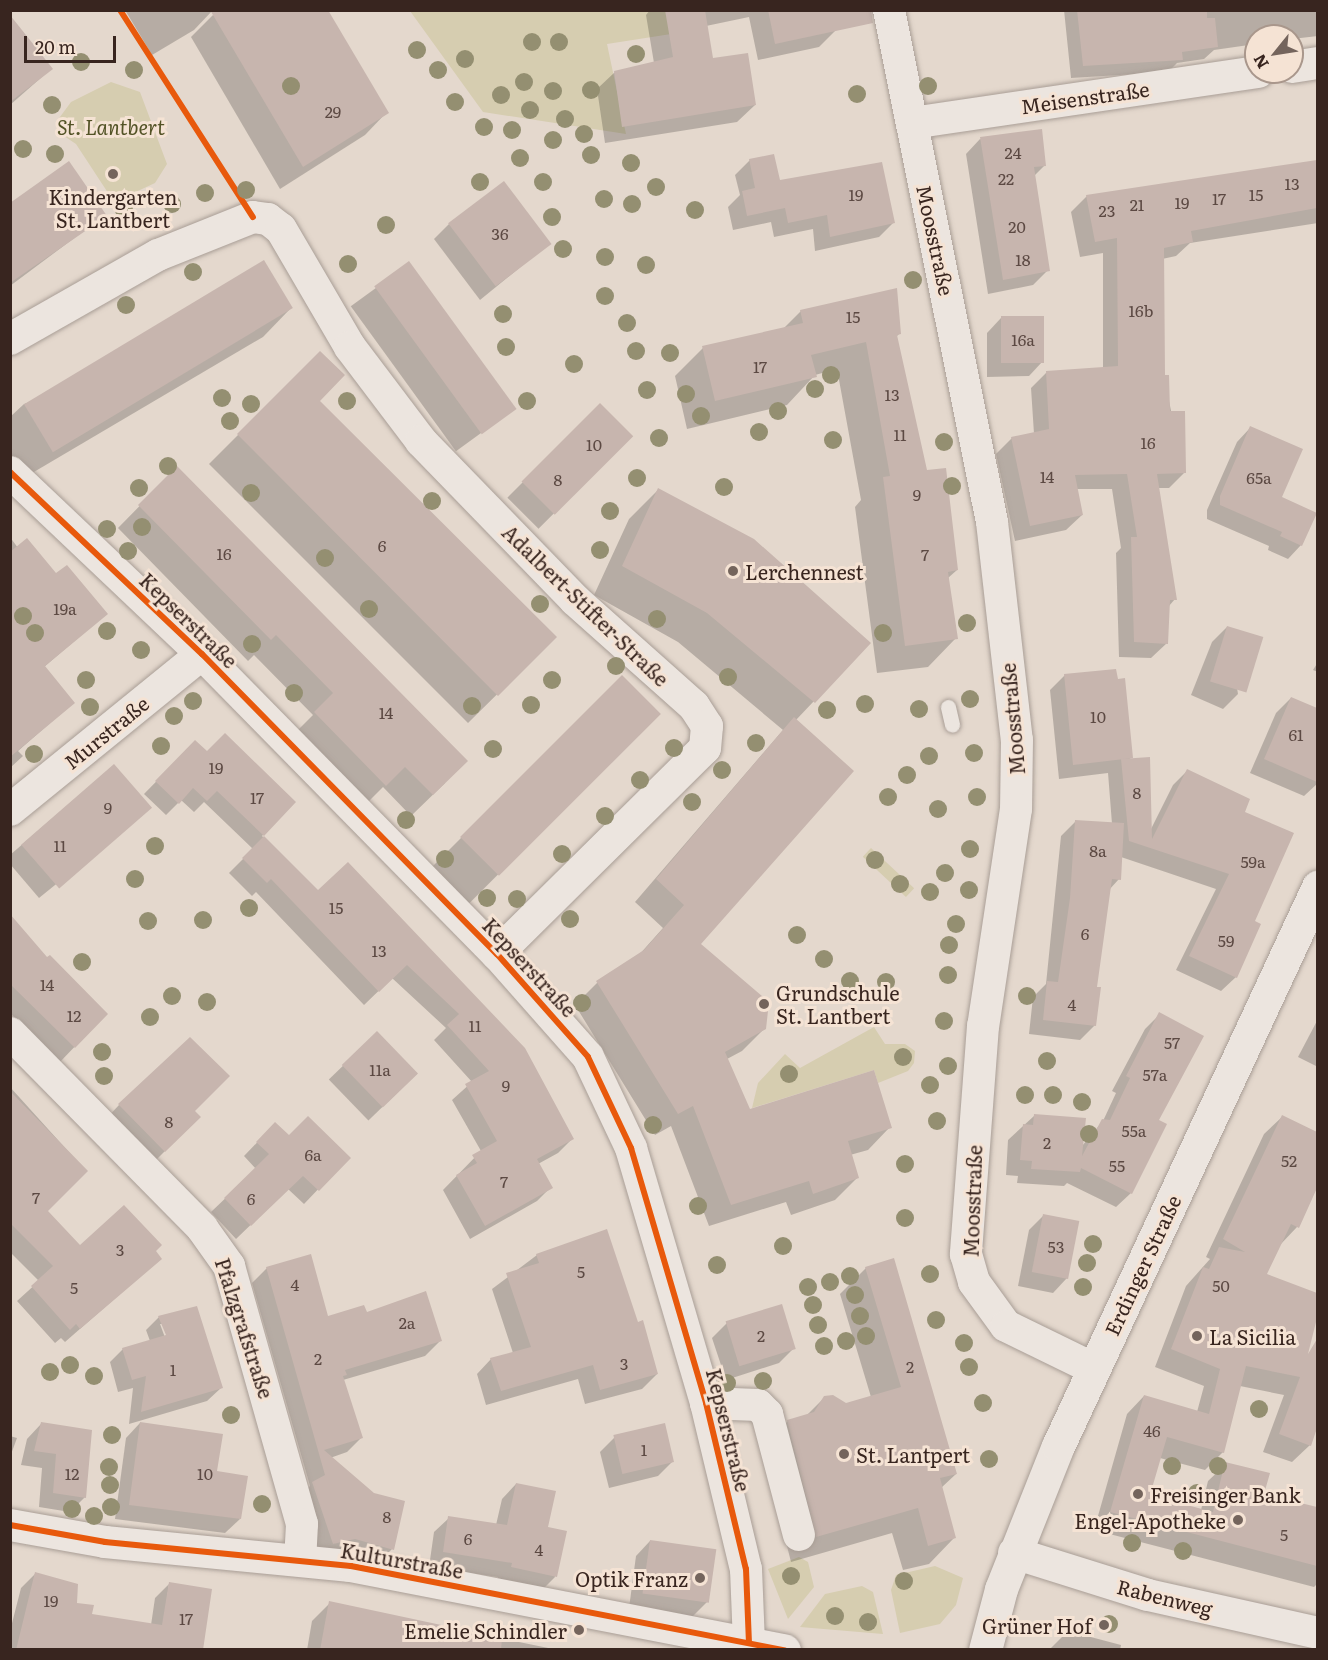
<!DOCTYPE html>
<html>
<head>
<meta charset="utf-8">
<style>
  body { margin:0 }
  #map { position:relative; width:1328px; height:1660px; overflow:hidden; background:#e4d8cd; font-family:Literata,serif }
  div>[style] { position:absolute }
  .green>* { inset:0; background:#d6cdb0; transform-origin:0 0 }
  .shadow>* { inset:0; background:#0003; transform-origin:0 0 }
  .building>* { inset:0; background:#c7b5ae; transform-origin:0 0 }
  .roads { filter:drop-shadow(0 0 2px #a99e96) drop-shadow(0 0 2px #a99e96) }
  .service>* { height:15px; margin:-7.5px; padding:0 7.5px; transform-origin:7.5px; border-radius:7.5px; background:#ece5df }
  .minor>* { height:32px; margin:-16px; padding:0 16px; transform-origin:16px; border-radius:16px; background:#ece5df }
  .tertiary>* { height:33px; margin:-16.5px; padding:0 16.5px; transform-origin:16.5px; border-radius:16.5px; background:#ece5df }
  .cycleway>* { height:6px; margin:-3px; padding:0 3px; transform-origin:3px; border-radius:3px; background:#e8590c }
  .trees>* { width:18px; height:18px; margin:-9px; border-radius:50%; background:#948f71 }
  .dots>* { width:16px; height:16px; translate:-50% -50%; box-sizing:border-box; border:3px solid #f5e3d4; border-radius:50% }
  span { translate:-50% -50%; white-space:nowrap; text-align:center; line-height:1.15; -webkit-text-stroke:6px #f5e3d4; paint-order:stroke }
  .number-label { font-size:16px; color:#5c4943 }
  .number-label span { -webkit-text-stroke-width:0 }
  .street-label { font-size:20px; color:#38251f }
  .park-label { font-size:20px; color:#535326; font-style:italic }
  .poi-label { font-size:20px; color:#38251f }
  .left { translate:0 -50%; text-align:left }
  .right { translate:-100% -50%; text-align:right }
  .frame { position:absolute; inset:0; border:12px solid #38251f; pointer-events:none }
  .north { position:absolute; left:1244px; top:24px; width:60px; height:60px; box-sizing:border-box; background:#f5e3d4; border:2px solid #a9978c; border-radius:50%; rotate:240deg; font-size:16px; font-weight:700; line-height:24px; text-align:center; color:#38251f }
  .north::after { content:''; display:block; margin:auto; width:21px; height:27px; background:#74645c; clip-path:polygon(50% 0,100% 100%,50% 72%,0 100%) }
  .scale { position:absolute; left:24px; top:36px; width:92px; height:27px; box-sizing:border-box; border:3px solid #38251f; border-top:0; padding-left:8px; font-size:18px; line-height:21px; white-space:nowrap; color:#38251f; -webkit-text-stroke:4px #f5e3d4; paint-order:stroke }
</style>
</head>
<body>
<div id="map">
  <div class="green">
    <div style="clip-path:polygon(410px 11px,667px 11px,671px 34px,607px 44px,626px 134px,483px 112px)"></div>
    <div style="clip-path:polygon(111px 82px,140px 92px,167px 164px,155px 183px,114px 202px,76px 144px,61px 134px,57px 121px,71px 102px)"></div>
    <div style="left:871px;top:848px;width:59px;height:12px;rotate:43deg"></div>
    <div style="clip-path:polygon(874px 1027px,885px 1044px,905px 1044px,915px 1051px,914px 1063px,908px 1071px,878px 1083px,874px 1070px,752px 1108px,758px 1083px,785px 1054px,800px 1068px)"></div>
    <div style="clip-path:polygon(799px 1557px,808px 1562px,814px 1587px,788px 1619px,768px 1569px)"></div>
    <div style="clip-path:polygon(935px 1566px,963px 1578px,956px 1605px,940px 1624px,900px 1633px,891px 1590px,896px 1575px)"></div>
    <div style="clip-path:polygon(862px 1586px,873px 1592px,883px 1634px,800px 1627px,825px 1594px)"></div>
  </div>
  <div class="shadow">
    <div style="clip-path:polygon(125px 10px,213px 10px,194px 30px,152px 55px)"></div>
    <div style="clip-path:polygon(650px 10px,832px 10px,836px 30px,819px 47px,758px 60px,749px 17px,706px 26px,711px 60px,755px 105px,737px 122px,605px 143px,597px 89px,615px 72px,654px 63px,646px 15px)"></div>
    <div style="clip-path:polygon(1064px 10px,1318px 10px,1318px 36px,1292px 39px,1292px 36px,1256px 36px,1256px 44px,1214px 50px,1204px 59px,1177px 63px,1168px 72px,1071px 78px)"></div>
    <div style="clip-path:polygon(213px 15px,387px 112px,365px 135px,280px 189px,191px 37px)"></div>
    <div style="clip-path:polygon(10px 17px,51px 69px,10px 105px)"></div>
    <div style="clip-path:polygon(980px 139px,1044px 166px,1034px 176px,1048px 270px,1033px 285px,988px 294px,966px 154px)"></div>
    <div style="clip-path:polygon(750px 160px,779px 182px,893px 223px,879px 237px,815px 251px,813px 229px,774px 237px,771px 222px,733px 230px,728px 207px,740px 195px,735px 175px)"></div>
    <div style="clip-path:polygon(1318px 162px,1318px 223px,1190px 243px,1176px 256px,1162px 259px,1164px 377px,1184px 473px,1169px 488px,1158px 488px,1175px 599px,1169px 606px,1167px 643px,1151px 658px,1119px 657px,1116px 553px,1121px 548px,1112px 489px,1076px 489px,1082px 515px,1066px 530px,1015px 541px,996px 454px,1012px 438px,1034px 434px,1031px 388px,1046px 373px,1103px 369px,1103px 253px,1080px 257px,1071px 212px,1087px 196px)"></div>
    <div style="clip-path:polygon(10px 204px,105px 215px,10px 286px)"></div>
    <div style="clip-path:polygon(449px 224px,550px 243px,480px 300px,434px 239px)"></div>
    <div style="left:409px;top:264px;width:179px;height:72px;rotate:54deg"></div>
    <div style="clip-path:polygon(291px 308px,263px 337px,22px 479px,10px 458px,10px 417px,24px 404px)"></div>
    <div style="clip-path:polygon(801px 311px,900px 333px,896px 337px,926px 472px,957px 570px,948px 578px,956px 638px,928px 667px,877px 673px,855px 507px,861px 500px,837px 369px,815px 375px,787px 405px,687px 429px,675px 376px,703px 348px,783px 329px)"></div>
    <div style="clip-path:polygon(1001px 318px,1043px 361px,1029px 376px,987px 377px,987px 333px)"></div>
    <div style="clip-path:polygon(320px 353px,318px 401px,555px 637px,468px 723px,209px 464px)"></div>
    <div style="left:600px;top:405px;width:44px;height:131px;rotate:45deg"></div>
    <div style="clip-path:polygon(1250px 428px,1301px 545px,1288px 559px,1268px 550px,1269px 546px,1207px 519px,1207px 510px,1237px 442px)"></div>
    <div style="clip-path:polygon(177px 468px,445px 783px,411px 816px,383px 787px,363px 807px,293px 735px,313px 715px,254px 655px,248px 661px,118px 528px)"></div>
    <div style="clip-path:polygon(658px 490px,869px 643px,796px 720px,699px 944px,764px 1029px,742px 1051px,727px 1059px,749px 1110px,890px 1127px,868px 1150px,850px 1155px,857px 1178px,835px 1200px,791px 1215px,786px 1202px,709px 1226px,671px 1126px,655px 1135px,575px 1005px,597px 983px,638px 956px,663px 928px,635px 902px,783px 730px,678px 642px,594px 595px,629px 519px)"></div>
    <div style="clip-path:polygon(10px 537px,18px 548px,106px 614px,44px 667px,73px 703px,18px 751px,23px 756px,10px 768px)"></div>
    <div style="clip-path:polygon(1227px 627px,1238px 694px,1223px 709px,1191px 695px,1212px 642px)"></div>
    <div style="clip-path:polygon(1318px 662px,1318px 672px,1313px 670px)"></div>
    <div style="clip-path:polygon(1065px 675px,1131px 758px,1128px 760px,1150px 831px,1173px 785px,1187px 771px,1243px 813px,1253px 922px,1236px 977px,1221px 991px,1176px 970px,1216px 889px,1121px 857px,1119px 879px,1109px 890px,1095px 988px,1095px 1025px,1080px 1040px,1029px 1034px,1033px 997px,1046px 984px,1061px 836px,1076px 821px,1112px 824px,1108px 773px,1059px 779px,1050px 690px)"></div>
    <div style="left:622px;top:677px;width:52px;height:269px;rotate:45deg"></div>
    <div style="clip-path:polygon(1291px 698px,1318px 710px,1318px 783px,1304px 796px,1250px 773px,1276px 713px)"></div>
    <div style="clip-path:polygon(195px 742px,207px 753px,294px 802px,262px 836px,318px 892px,348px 864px,572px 1139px,558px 1153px,538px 1164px,551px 1187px,537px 1201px,470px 1239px,443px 1190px,481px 1151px,452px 1100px,472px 1082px,434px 1040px,446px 1028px,392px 978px,364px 1005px,256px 892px,252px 896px,229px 873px,253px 849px,204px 802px,194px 812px,181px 800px,166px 815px,144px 794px)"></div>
    <div style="clip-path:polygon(113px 766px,150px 808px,39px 898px,10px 864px,10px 855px)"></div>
    <div style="clip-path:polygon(10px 917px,47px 959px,106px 1014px,60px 1062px,10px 1013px)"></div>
    <div style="clip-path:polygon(1160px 1014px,1157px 1121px,1131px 1193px,1116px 1207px,1067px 1183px,1064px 1186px,1017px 1183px,1018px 1176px,1006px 1175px,1008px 1140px,1034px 1116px,1082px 1146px,1103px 1121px,1116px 1093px,1112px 1091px,1145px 1029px)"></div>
    <div style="clip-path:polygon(1318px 1019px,1318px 1067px,1298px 1057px)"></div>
    <div style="left:377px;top:1033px;width:57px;height:67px;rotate:46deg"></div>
    <div style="clip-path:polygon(10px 1087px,86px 1171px,46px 1211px,80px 1248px,154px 1252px,160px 1259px,65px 1342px,61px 1338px,55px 1343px,17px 1301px,39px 1281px,10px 1252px)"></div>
    <div style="clip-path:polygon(119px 1105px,193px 1111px,199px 1117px,150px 1166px,105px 1120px)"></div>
    <div style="clip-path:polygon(1282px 1117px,1318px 1133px,1318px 1185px,1297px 1227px,1280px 1245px,1265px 1274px,1318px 1295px,1318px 1312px,1306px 1355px,1318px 1359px,1318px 1424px,1310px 1445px,1292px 1462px,1263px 1452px,1284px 1395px,1240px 1386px,1223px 1452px,1205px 1470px,1160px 1458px,1148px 1496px,1201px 1510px,1208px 1481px,1226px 1464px,1262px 1495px,1318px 1509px,1318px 1583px,1314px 1587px,1094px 1530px,1127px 1414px,1144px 1396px,1197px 1412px,1204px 1386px,1155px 1367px,1186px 1286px,1210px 1259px,1206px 1257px,1264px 1134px)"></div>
    <div style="clip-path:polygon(275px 1124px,289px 1137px,348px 1158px,304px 1204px,288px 1189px,236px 1239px,211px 1212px,256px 1169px,244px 1156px)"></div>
    <div style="clip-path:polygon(1044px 1215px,1067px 1278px,1053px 1293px,1018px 1286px,1029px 1230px)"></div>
    <div style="clip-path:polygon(537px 1255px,637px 1323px,657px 1374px,642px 1389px,585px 1404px,578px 1379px,486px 1405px,477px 1374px,491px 1359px,513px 1353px,492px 1289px)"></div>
    <div style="clip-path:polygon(267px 1268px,327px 1318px,366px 1314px,440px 1341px,425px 1356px,343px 1380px,361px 1438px,347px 1452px,330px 1458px,392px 1549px,377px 1564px,318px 1558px,298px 1498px,310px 1486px,252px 1283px)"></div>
    <div style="clip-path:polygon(866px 1268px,956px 1474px,941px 1488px,954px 1538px,929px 1564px,903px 1570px,892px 1533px,791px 1562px,762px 1447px,788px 1421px,806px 1416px,825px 1397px,846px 1405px,871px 1397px,840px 1294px)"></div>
    <div style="clip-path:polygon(evenodd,159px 1317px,221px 1388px,207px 1401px,129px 1424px,133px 1388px,118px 1392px,110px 1362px,123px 1349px,150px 1341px,146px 1330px,159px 1317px,160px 1324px,163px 1324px,170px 1342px,167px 1343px,160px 1324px)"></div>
    <div style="clip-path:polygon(727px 1323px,794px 1348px,779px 1363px,726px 1380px,712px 1338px)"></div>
    <div style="clip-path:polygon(140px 1423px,215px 1472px,240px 1519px,225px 1533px,115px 1519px,126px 1438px)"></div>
    <div style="clip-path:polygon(41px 1424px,85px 1497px,70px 1512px,39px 1507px,42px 1468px,21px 1465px,27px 1439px)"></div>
    <div style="clip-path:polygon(10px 1436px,17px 1438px,10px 1457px)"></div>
    <div style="clip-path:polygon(615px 1437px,672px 1462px,658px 1476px,609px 1488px,600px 1452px)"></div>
    <div style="clip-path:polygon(516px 1484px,546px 1528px,555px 1577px,541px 1591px,497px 1582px,498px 1577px,429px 1567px,434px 1532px,449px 1518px,496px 1525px,502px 1499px)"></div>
    <div style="clip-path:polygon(650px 1541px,707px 1602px,692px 1617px,629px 1608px,636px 1556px)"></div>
    <div style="clip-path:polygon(35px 1574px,90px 1615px,151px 1625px,155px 1598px,169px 1584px,160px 1650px,10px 1650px,10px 1631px,21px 1588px)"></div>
    <div style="clip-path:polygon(330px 1603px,558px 1650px,307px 1650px,312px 1621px)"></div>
    <div style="clip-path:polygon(1068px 1631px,1121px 1645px,1120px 1650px,1049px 1650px)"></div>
  </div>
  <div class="building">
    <div style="clip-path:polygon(210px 10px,328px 10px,389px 113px,303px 167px)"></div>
    <div style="clip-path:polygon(665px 10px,705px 10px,713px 58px,748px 53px,756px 105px,622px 127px,614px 71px,673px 57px)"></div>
    <div style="clip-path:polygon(768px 10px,871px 10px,873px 23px,775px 44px)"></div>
    <div style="clip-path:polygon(1077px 10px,1207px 10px,1207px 18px,1215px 18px,1218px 47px,1182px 52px,1183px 60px,1083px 66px)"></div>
    <div style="clip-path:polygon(10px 15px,53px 69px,10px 102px)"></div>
    <div style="clip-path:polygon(1042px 129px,1046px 166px,1034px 167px,1050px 271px,1003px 280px,980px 137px)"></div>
    <div style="clip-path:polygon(774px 154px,780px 180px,882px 162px,895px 223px,830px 237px,827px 215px,788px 223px,785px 208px,747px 216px,742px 191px,755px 188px,749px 159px)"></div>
    <div style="clip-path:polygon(1317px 160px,1317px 208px,1191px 231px,1193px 242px,1164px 248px,1165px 375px,1169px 375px,1170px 411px,1185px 411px,1186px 473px,1157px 474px,1177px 600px,1170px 600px,1168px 644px,1134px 642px,1131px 537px,1137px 537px,1127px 474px,1075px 475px,1083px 515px,1030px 526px,1011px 437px,1049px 429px,1046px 371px,1118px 366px,1117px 238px,1095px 242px,1086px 195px)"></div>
    <div style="clip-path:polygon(69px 161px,107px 216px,10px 283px,10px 203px)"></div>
    <div style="left:504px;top:181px;width:79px;height:70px;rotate:53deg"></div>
    <div style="left:264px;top:260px;width:56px;height:280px;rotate:59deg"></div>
    <div style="left:409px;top:261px;width:183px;height:43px;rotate:54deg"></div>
    <div style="clip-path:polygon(897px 288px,901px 334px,897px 335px,927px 470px,946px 468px,958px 570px,948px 572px,958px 639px,905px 646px,883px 477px,890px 476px,866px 342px,811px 355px,817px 377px,715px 401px,702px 346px,803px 323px,800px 310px)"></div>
    <div style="left:1001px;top:316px;width:43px;height:47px"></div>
    <div style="clip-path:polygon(320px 351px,345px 375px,320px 401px,557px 637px,498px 696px,237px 434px)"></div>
    <div style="left:600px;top:403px;width:47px;height:111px;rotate:45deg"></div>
    <div style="clip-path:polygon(1250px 426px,1303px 449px,1282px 497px,1317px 513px,1302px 546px,1280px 536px,1282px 532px,1220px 505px,1220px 496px)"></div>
    <div style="clip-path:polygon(177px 466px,468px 761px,433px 795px,405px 767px,386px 786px,314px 712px,333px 693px,276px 635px,271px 640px,138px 505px)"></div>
    <div style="clip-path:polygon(658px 488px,754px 539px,871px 643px,815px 703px,707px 613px,622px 566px)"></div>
    <div style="clip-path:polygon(27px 538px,56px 573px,67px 565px,108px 614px,45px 666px,75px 703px,10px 757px,10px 552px)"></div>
    <div style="left:1227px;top:626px;width:38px;height:58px;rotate:17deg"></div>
    <div style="clip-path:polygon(1116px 669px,1118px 679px,1125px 678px,1133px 758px,1073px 765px,1064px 674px)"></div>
    <div style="left:622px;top:675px;width:55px;height:229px;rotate:45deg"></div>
    <div style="clip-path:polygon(1291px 697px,1317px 708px,1317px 782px,1264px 759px)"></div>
    <div style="clip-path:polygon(794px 717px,854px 771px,701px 944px,769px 1002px,766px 1029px,725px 1052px,750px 1109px,874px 1070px,892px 1128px,848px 1141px,859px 1178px,813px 1194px,809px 1181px,731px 1205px,693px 1106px,678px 1114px,596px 981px,644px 950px,684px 905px,656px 879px)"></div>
    <div style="clip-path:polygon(225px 733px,296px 802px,264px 836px,217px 791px,207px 801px,193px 788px,179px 804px,155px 781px,195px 740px,207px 751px)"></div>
    <div style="clip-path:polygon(1150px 757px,1152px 839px,1187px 769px,1250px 799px,1245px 812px,1294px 833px,1255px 921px,1261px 924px,1237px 978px,1189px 956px,1229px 874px,1129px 841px,1121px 759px)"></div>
    <div style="left:114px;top:764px;width:58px;height:123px;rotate:49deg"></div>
    <div style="clip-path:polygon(1075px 820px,1124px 823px,1121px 880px,1112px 879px,1097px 987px,1101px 987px,1096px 1026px,1043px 1020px,1047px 981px,1058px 982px,1070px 898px)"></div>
    <div style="clip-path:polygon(264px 836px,318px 890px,348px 862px,525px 1048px,574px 1139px,537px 1159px,553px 1188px,485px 1226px,456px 1175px,477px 1163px,472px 1155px,497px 1141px,465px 1084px,489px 1071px,447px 1025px,459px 1014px,407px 965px,379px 992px,271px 879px,267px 883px,242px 858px)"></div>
    <div style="clip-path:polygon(10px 914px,47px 957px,50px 955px,108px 1014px,75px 1048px,10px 984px)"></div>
    <div style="clip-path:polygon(1159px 1012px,1204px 1036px,1159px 1120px,1167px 1124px,1132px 1194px,1081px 1168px,1080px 1172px,1031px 1169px,1032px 1161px,1020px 1160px,1023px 1124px,1033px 1125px,1034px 1114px,1086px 1118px,1082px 1156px,1102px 1119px,1110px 1120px,1130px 1078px,1126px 1076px)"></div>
    <div style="left:377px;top:1031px;width:59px;height:49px;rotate:46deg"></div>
    <div style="clip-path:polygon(190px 1037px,230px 1076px,195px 1111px,201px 1117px,165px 1152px,118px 1104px)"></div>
    <div style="clip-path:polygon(10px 1091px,88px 1171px,48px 1211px,80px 1245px,124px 1205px,162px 1245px,156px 1251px,162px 1259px,80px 1329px,76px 1324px,70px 1330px,31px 1286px,53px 1266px,10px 1223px)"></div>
    <div style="clip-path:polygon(1282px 1115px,1317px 1132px,1317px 1188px,1299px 1228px,1291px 1224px,1267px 1274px,1317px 1293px,1317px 1318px,1308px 1354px,1317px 1339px,1317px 1428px,1311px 1446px,1279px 1434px,1300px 1377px,1246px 1366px,1224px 1453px,1167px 1437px,1150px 1495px,1213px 1512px,1225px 1462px,1270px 1473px,1264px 1494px,1317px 1507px,1317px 1566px,1110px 1512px,1144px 1395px,1209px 1414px,1220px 1369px,1171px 1349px,1203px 1267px,1209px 1269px,1219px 1247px,1245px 1252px,1223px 1239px)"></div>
    <div style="clip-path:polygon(308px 1116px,351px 1158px,319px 1191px,303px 1176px,251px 1226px,224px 1198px,269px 1154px,256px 1142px,275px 1122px,289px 1135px)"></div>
    <div style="left:1043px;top:1214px;width:37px;height:59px;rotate:11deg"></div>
    <div style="clip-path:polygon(607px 1229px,638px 1322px,643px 1320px,658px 1374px,600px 1390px,593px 1365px,501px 1391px,490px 1358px,531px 1347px,506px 1273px,539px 1263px,536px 1254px)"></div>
    <div style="clip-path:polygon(311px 1254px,328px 1316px,364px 1305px,367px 1312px,426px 1291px,442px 1341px,345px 1370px,347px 1375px,343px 1376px,363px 1438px,324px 1450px,374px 1493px,405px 1501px,394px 1550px,355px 1539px,333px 1544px,312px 1482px,325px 1475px,266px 1267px)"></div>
    <div style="clip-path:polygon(894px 1258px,957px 1474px,940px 1478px,956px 1538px,928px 1546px,918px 1508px,816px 1537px,787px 1420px,814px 1412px,824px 1396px,833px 1395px,846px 1403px,901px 1387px,865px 1267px)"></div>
    <div style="left:782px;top:1304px;width:47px;height:59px;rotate:73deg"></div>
    <div style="clip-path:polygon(197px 1306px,223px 1388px,141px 1412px,146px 1376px,132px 1380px,122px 1348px,166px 1335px,158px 1316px)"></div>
    <div style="clip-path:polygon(41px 1422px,92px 1430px,86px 1498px,53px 1493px,56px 1454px,34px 1451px)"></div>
    <div style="clip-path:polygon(140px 1422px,223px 1434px,217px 1471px,248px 1476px,241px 1519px,129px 1505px)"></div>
    <div style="left:665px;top:1423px;width:40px;height:53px;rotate:77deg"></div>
    <div style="clip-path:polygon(516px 1483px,556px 1491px,548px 1527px,567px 1531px,557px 1577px,511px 1567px,512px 1563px,443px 1552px,448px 1516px,507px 1525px)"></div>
    <div style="left:650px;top:1540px;width:67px;height:54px;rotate:8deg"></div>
    <div style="clip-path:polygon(35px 1572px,78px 1584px,77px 1603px,94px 1605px,92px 1614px,162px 1625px,169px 1582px,212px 1589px,203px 1650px,16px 1650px)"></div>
    <div style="clip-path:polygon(329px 1601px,502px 1638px,501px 1650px,320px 1650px)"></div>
  </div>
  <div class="roads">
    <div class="service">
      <div style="left:948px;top:707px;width:18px;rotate:77deg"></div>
    </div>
    <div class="minor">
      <div style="left:889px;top:10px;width:522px;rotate:78.63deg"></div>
      <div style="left:992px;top:522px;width:219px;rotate:83.5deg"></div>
      <div style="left:1017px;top:740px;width:69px;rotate:90.8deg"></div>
      <div style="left:1016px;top:809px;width:219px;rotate:98.6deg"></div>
      <div style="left:983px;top:1026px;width:229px;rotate:94.3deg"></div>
      <div style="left:966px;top:1254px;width:29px;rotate:74deg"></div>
      <div style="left:974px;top:1282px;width:54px;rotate:54deg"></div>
      <div style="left:1006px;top:1326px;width:98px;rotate:26deg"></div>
      <div style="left:1292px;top:67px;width:26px;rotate:-9deg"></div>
      <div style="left:912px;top:123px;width:350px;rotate:-8.4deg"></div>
      <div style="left:10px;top:339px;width:170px;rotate:-29.6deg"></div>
      <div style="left:158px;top:255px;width:102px;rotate:-21.8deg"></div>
      <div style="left:253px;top:217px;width:15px;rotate:8deg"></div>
      <div style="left:268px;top:219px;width:16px;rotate:38deg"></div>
      <div style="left:281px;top:229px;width:137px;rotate:59.7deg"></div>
      <div style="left:350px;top:347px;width:118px;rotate:52.9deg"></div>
      <div style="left:421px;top:441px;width:221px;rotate:45.9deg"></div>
      <div style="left:575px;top:600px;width:159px;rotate:41.7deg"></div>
      <div style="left:694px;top:706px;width:24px;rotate:57deg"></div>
      <div style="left:707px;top:726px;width:22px;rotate:95deg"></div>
      <div style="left:705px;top:748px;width:293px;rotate:135.3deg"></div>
      <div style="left:10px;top:472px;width:265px;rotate:43.5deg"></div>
      <div style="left:202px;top:654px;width:421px;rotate:45.5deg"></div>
      <div style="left:497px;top:954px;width:137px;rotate:48.5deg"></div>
      <div style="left:588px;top:1057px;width:101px;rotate:64.7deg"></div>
      <div style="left:631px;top:1148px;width:266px;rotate:73.6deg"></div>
      <div style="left:706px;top:1403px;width:171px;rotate:76.5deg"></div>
      <div style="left:746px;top:1569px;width:74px;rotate:87.7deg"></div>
      <div style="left:10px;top:810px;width:247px;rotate:-39.1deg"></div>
      <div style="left:10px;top:1033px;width:274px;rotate:45.4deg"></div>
      <div style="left:202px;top:1228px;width:47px;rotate:54.6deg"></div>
      <div style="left:229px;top:1266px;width:268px;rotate:74.2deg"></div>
      <div style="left:302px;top:1524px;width:35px;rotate:93deg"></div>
      <div style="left:706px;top:1403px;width:52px;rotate:2.2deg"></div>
      <div style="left:758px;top:1405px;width:13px;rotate:45deg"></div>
      <div style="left:767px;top:1414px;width:125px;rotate:75.2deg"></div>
      <div style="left:10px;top:1525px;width:97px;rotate:10.1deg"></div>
      <div style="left:105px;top:1542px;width:247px;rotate:5.6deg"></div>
      <div style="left:351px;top:1566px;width:442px;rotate:11deg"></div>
      <div style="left:1014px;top:1553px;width:140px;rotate:17.4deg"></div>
      <div style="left:1148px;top:1595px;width:174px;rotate:12.6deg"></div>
    </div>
    <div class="tertiary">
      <div style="left:985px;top:1650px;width:63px;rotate:-75.3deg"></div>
      <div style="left:1001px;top:1589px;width:154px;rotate:-68.3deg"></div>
      <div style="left:1058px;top:1446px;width:617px;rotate:-65.06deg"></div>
    </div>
  </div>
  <div class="cycleway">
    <div style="left:120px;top:10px;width:246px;rotate:57.3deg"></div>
    <div style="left:10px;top:472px;width:265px;rotate:43.5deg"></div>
    <div style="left:202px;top:654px;width:421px;rotate:45.5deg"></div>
    <div style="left:497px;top:954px;width:137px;rotate:48.5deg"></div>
    <div style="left:588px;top:1057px;width:101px;rotate:64.7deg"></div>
    <div style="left:631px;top:1148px;width:266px;rotate:73.6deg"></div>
    <div style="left:706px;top:1403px;width:171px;rotate:76.5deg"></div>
    <div style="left:746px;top:1569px;width:74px;rotate:87.7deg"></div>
    <div style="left:10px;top:1525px;width:97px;rotate:10.1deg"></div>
    <div style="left:105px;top:1542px;width:247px;rotate:5.6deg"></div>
    <div style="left:351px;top:1566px;width:442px;rotate:11deg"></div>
  </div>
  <div class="trees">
    <div style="left:532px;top:42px"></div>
    <div style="left:559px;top:42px"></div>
    <div style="left:417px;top:50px"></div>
    <div style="left:636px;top:54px"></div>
    <div style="left:465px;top:59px"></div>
    <div style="left:81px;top:62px"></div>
    <div style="left:134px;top:70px"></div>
    <div style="left:438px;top:70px"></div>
    <div style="left:524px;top:82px"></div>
    <div style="left:291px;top:86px"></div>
    <div style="left:928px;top:86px"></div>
    <div style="left:591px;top:90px"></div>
    <div style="left:553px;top:91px"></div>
    <div style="left:857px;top:94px"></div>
    <div style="left:501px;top:95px"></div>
    <div style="left:455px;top:102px"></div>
    <div style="left:52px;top:105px"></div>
    <div style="left:530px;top:110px"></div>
    <div style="left:565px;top:119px"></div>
    <div style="left:484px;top:127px"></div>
    <div style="left:512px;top:130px"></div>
    <div style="left:584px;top:134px"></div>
    <div style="left:553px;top:140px"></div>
    <div style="left:23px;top:149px"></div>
    <div style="left:55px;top:154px"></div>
    <div style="left:591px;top:155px"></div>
    <div style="left:520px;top:158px"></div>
    <div style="left:631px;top:163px"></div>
    <div style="left:480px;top:182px"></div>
    <div style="left:543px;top:182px"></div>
    <div style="left:656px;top:187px"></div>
    <div style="left:246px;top:190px"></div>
    <div style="left:205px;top:193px"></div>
    <div style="left:604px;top:199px"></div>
    <div style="left:172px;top:204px"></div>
    <div style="left:632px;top:204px"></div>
    <div style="left:124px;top:210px"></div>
    <div style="left:695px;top:210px"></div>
    <div style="left:552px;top:217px"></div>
    <div style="left:386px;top:225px"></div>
    <div style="left:563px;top:249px"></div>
    <div style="left:605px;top:257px"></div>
    <div style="left:348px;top:264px"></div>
    <div style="left:646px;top:265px"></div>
    <div style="left:193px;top:272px"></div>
    <div style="left:913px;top:280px"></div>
    <div style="left:605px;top:296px"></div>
    <div style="left:126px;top:305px"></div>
    <div style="left:503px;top:314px"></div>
    <div style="left:627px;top:323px"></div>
    <div style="left:506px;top:347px"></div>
    <div style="left:636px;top:351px"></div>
    <div style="left:670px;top:353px"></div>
    <div style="left:574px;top:364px"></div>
    <div style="left:831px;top:375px"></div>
    <div style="left:815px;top:389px"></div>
    <div style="left:647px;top:390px"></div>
    <div style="left:686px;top:394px"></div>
    <div style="left:222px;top:398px"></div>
    <div style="left:347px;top:401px"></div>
    <div style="left:527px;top:401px"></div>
    <div style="left:251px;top:404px"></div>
    <div style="left:778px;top:411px"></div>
    <div style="left:701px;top:416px"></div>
    <div style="left:230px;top:421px"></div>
    <div style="left:759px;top:432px"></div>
    <div style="left:659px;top:438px"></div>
    <div style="left:833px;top:440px"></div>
    <div style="left:944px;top:442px"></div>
    <div style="left:168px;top:466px"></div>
    <div style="left:637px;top:478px"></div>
    <div style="left:952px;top:486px"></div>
    <div style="left:724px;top:487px"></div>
    <div style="left:139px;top:488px"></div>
    <div style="left:251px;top:493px"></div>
    <div style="left:432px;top:501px"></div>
    <div style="left:610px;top:511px"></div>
    <div style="left:142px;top:527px"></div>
    <div style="left:107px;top:529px"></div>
    <div style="left:600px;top:550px"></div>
    <div style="left:128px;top:551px"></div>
    <div style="left:325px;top:558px"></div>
    <div style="left:540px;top:604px"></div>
    <div style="left:369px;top:609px"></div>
    <div style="left:23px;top:616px"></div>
    <div style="left:657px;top:619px"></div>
    <div style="left:967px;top:623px"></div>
    <div style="left:107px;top:631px"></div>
    <div style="left:35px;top:633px"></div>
    <div style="left:883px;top:633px"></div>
    <div style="left:252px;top:644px"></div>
    <div style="left:141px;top:650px"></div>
    <div style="left:616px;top:666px"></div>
    <div style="left:728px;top:677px"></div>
    <div style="left:86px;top:680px"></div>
    <div style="left:552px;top:680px"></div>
    <div style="left:294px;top:693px"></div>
    <div style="left:970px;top:699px"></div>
    <div style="left:193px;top:701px"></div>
    <div style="left:865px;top:704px"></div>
    <div style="left:531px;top:705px"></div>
    <div style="left:472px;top:706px"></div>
    <div style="left:90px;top:707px"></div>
    <div style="left:919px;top:709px"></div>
    <div style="left:827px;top:710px"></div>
    <div style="left:174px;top:716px"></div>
    <div style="left:756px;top:743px"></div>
    <div style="left:161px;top:746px"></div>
    <div style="left:674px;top:748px"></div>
    <div style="left:493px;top:749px"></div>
    <div style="left:974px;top:753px"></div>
    <div style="left:34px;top:754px"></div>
    <div style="left:929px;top:756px"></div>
    <div style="left:722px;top:770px"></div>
    <div style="left:907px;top:775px"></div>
    <div style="left:640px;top:780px"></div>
    <div style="left:888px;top:797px"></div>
    <div style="left:977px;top:797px"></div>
    <div style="left:692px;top:802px"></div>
    <div style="left:938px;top:809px"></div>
    <div style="left:605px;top:816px"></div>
    <div style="left:406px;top:820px"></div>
    <div style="left:155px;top:846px"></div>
    <div style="left:970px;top:849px"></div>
    <div style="left:562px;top:854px"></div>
    <div style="left:445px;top:859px"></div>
    <div style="left:875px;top:860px"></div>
    <div style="left:945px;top:873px"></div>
    <div style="left:135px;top:879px"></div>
    <div style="left:900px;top:884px"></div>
    <div style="left:969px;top:890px"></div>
    <div style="left:930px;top:892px"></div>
    <div style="left:487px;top:898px"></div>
    <div style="left:517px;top:899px"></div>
    <div style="left:249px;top:908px"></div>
    <div style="left:570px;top:919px"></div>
    <div style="left:203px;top:920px"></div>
    <div style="left:148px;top:921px"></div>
    <div style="left:956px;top:924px"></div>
    <div style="left:797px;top:935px"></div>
    <div style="left:949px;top:945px"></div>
    <div style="left:824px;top:959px"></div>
    <div style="left:82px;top:962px"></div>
    <div style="left:948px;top:975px"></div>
    <div style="left:850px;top:981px"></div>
    <div style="left:886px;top:982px"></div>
    <div style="left:172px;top:996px"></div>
    <div style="left:1027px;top:996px"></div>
    <div style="left:207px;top:1002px"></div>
    <div style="left:582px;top:1003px"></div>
    <div style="left:150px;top:1017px"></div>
    <div style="left:944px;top:1021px"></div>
    <div style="left:102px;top:1052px"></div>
    <div style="left:903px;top:1057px"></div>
    <div style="left:1047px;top:1061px"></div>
    <div style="left:948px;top:1066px"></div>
    <div style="left:789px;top:1074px"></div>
    <div style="left:104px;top:1076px"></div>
    <div style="left:930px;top:1085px"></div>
    <div style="left:1025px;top:1095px"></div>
    <div style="left:1053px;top:1095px"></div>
    <div style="left:1082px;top:1102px"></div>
    <div style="left:937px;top:1121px"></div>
    <div style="left:653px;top:1125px"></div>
    <div style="left:1089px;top:1134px"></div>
    <div style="left:905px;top:1164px"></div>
    <div style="left:698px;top:1206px"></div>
    <div style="left:905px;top:1218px"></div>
    <div style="left:1093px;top:1244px"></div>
    <div style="left:783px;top:1246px"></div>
    <div style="left:1087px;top:1263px"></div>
    <div style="left:717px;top:1265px"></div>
    <div style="left:930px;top:1274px"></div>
    <div style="left:850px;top:1276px"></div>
    <div style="left:830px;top:1282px"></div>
    <div style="left:808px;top:1287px"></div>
    <div style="left:1083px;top:1287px"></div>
    <div style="left:855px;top:1295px"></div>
    <div style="left:813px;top:1305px"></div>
    <div style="left:860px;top:1316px"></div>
    <div style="left:936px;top:1320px"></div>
    <div style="left:818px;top:1325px"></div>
    <div style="left:866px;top:1336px"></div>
    <div style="left:846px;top:1341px"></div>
    <div style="left:964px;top:1343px"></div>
    <div style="left:824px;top:1346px"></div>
    <div style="left:70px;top:1365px"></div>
    <div style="left:969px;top:1367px"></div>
    <div style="left:50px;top:1372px"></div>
    <div style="left:94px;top:1376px"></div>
    <div style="left:763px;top:1381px"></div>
    <div style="left:727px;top:1383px"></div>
    <div style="left:983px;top:1403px"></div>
    <div style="left:1259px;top:1409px"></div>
    <div style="left:231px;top:1415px"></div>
    <div style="left:112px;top:1435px"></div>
    <div style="left:989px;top:1459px"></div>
    <div style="left:1172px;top:1466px"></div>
    <div style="left:1218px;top:1466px"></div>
    <div style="left:109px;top:1467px"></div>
    <div style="left:110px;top:1485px"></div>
    <div style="left:1197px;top:1493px"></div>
    <div style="left:262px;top:1504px"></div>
    <div style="left:111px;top:1507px"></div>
    <div style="left:72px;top:1509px"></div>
    <div style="left:94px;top:1516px"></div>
    <div style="left:1132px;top:1543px"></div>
    <div style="left:1183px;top:1551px"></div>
    <div style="left:791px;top:1576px"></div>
    <div style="left:904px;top:1581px"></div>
    <div style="left:835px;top:1616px"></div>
    <div style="left:868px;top:1622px"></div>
    <div style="left:1109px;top:1624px"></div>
  </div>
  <div class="dots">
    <div style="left:113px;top:174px;background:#74645c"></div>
    <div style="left:733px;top:571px;background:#74645c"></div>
    <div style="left:764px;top:1004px;background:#74645c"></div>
    <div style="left:1197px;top:1336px;background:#74645c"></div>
    <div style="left:844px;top:1454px;background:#74645c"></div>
    <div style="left:1138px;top:1494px;background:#74645c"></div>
    <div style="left:1238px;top:1520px;background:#74645c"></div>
    <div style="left:700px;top:1578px;background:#74645c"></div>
    <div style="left:1104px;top:1625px;background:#74645c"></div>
    <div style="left:579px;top:1630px;background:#74645c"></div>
  </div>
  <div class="number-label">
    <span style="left:333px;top:111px">29</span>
    <span style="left:1013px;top:152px">24</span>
    <span style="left:1006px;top:178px">22</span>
    <span style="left:1292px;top:183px">13</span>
    <span style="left:856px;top:194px">19</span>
    <span style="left:1256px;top:194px">15</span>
    <span style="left:1219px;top:198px">17</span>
    <span style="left:1182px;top:202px">19</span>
    <span style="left:1137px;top:204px">21</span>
    <span style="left:1107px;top:210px">23</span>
    <span style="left:1017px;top:226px">20</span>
    <span style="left:500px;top:233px">36</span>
    <span style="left:1023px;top:259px">18</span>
    <span style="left:1141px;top:310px">16b</span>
    <span style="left:853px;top:316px">15</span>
    <span style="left:1023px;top:339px">16a</span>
    <span style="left:760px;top:366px">17</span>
    <span style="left:892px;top:394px">13</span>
    <span style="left:900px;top:434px">11</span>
    <span style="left:1148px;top:442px">16</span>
    <span style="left:594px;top:444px">10</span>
    <span style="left:1047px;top:476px">14</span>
    <span style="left:1259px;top:477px">65a</span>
    <span style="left:558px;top:479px">8</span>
    <span style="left:917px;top:494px">9</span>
    <span style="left:382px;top:545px">6</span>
    <span style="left:224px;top:553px">16</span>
    <span style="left:925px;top:554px">7</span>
    <span style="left:65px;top:608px">19a</span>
    <span style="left:386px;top:712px">14</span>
    <span style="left:1098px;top:716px">10</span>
    <span style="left:1296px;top:734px">61</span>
    <span style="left:216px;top:767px">19</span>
    <span style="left:1137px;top:792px">8</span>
    <span style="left:257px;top:797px">17</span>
    <span style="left:108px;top:807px">9</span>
    <span style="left:60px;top:845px">11</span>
    <span style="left:1098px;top:850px">8a</span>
    <span style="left:1253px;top:861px">59a</span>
    <span style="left:336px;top:907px">15</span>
    <span style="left:1085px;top:933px">6</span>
    <span style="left:1226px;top:940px">59</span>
    <span style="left:379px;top:950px">13</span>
    <span style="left:47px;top:984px">14</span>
    <span style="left:1072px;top:1004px">4</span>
    <span style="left:74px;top:1015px">12</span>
    <span style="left:475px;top:1025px">11</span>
    <span style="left:1172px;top:1042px">57</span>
    <span style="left:380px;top:1069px">11a</span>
    <span style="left:1155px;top:1074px">57a</span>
    <span style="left:506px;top:1085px">9</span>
    <span style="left:169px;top:1121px">8</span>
    <span style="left:1134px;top:1130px">55a</span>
    <span style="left:1047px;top:1142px">2</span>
    <span style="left:313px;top:1154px">6a</span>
    <span style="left:1289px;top:1160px">52</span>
    <span style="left:1117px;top:1165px">55</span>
    <span style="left:504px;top:1181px">7</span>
    <span style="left:36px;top:1197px">7</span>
    <span style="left:251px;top:1198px">6</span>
    <span style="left:1056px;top:1246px">53</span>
    <span style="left:120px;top:1249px">3</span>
    <span style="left:581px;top:1271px">5</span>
    <span style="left:295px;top:1284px">4</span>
    <span style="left:1221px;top:1285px">50</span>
    <span style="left:74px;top:1287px">5</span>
    <span style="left:407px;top:1322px">2a</span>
    <span style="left:761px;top:1335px">2</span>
    <span style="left:318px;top:1358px">2</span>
    <span style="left:624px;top:1363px">3</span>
    <span style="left:910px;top:1366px">2</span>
    <span style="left:173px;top:1369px">1</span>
    <span style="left:1152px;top:1430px">46</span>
    <span style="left:644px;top:1449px">1</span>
    <span style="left:72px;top:1473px">12</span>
    <span style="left:205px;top:1473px">10</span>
    <span style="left:387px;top:1516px">8</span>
    <span style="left:1284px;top:1534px">5</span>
    <span style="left:468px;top:1538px">6</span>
    <span style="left:539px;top:1549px">4</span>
    <span style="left:51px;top:1600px">19</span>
    <span style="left:186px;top:1618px">17</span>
  </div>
  <div class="street-label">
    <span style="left:1085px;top:97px;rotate:-8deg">Meisenstraße</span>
    <span style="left:936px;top:240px;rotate:78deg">Moosstraße</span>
    <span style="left:586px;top:605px;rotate:44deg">Adalbert-Stifter-Straße</span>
    <span style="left:189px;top:620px;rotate:44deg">Kepserstraße</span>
    <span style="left:1012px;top:719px;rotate:-95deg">Moosstraße</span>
    <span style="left:106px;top:732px;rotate:-39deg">Murstraße</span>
    <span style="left:530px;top:967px;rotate:47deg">Kepserstraße</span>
    <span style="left:972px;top:1201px;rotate:-88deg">Moosstraße</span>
    <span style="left:1142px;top:1265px;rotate:-65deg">Erdinger Straße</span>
    <span style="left:245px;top:1328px;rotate:72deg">Pfalzgrafstraße</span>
    <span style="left:729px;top:1430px;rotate:76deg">Kepserstraße</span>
    <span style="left:402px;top:1560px;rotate:10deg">Kulturstraße</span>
    <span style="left:1165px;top:1597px;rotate:14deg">Rabenweg</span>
  </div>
  <div class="park-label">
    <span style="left:111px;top:126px">St. Lantbert</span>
  </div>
  <div class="poi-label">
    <span style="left:113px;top:208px">Kindergarten<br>St. Lantbert</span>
    <span class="left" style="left:745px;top:571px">Lerchennest</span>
    <span class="left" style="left:776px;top:1004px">Grundschule<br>St. Lantbert</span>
    <span class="left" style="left:1209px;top:1336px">La Sicilia</span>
    <span class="left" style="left:856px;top:1454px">St. Lantpert</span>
    <span class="left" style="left:1150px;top:1494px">Freisinger Bank</span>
    <span class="right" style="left:1226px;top:1520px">Engel-Apotheke</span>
    <span class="right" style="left:688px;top:1578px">Optik Franz</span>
    <span class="right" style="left:1092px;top:1625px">Grüner Hof</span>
    <span class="right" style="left:567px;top:1630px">Emelie Schindler</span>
  </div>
  <div class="frame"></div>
  <div class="north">N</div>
  <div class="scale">20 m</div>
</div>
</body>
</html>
